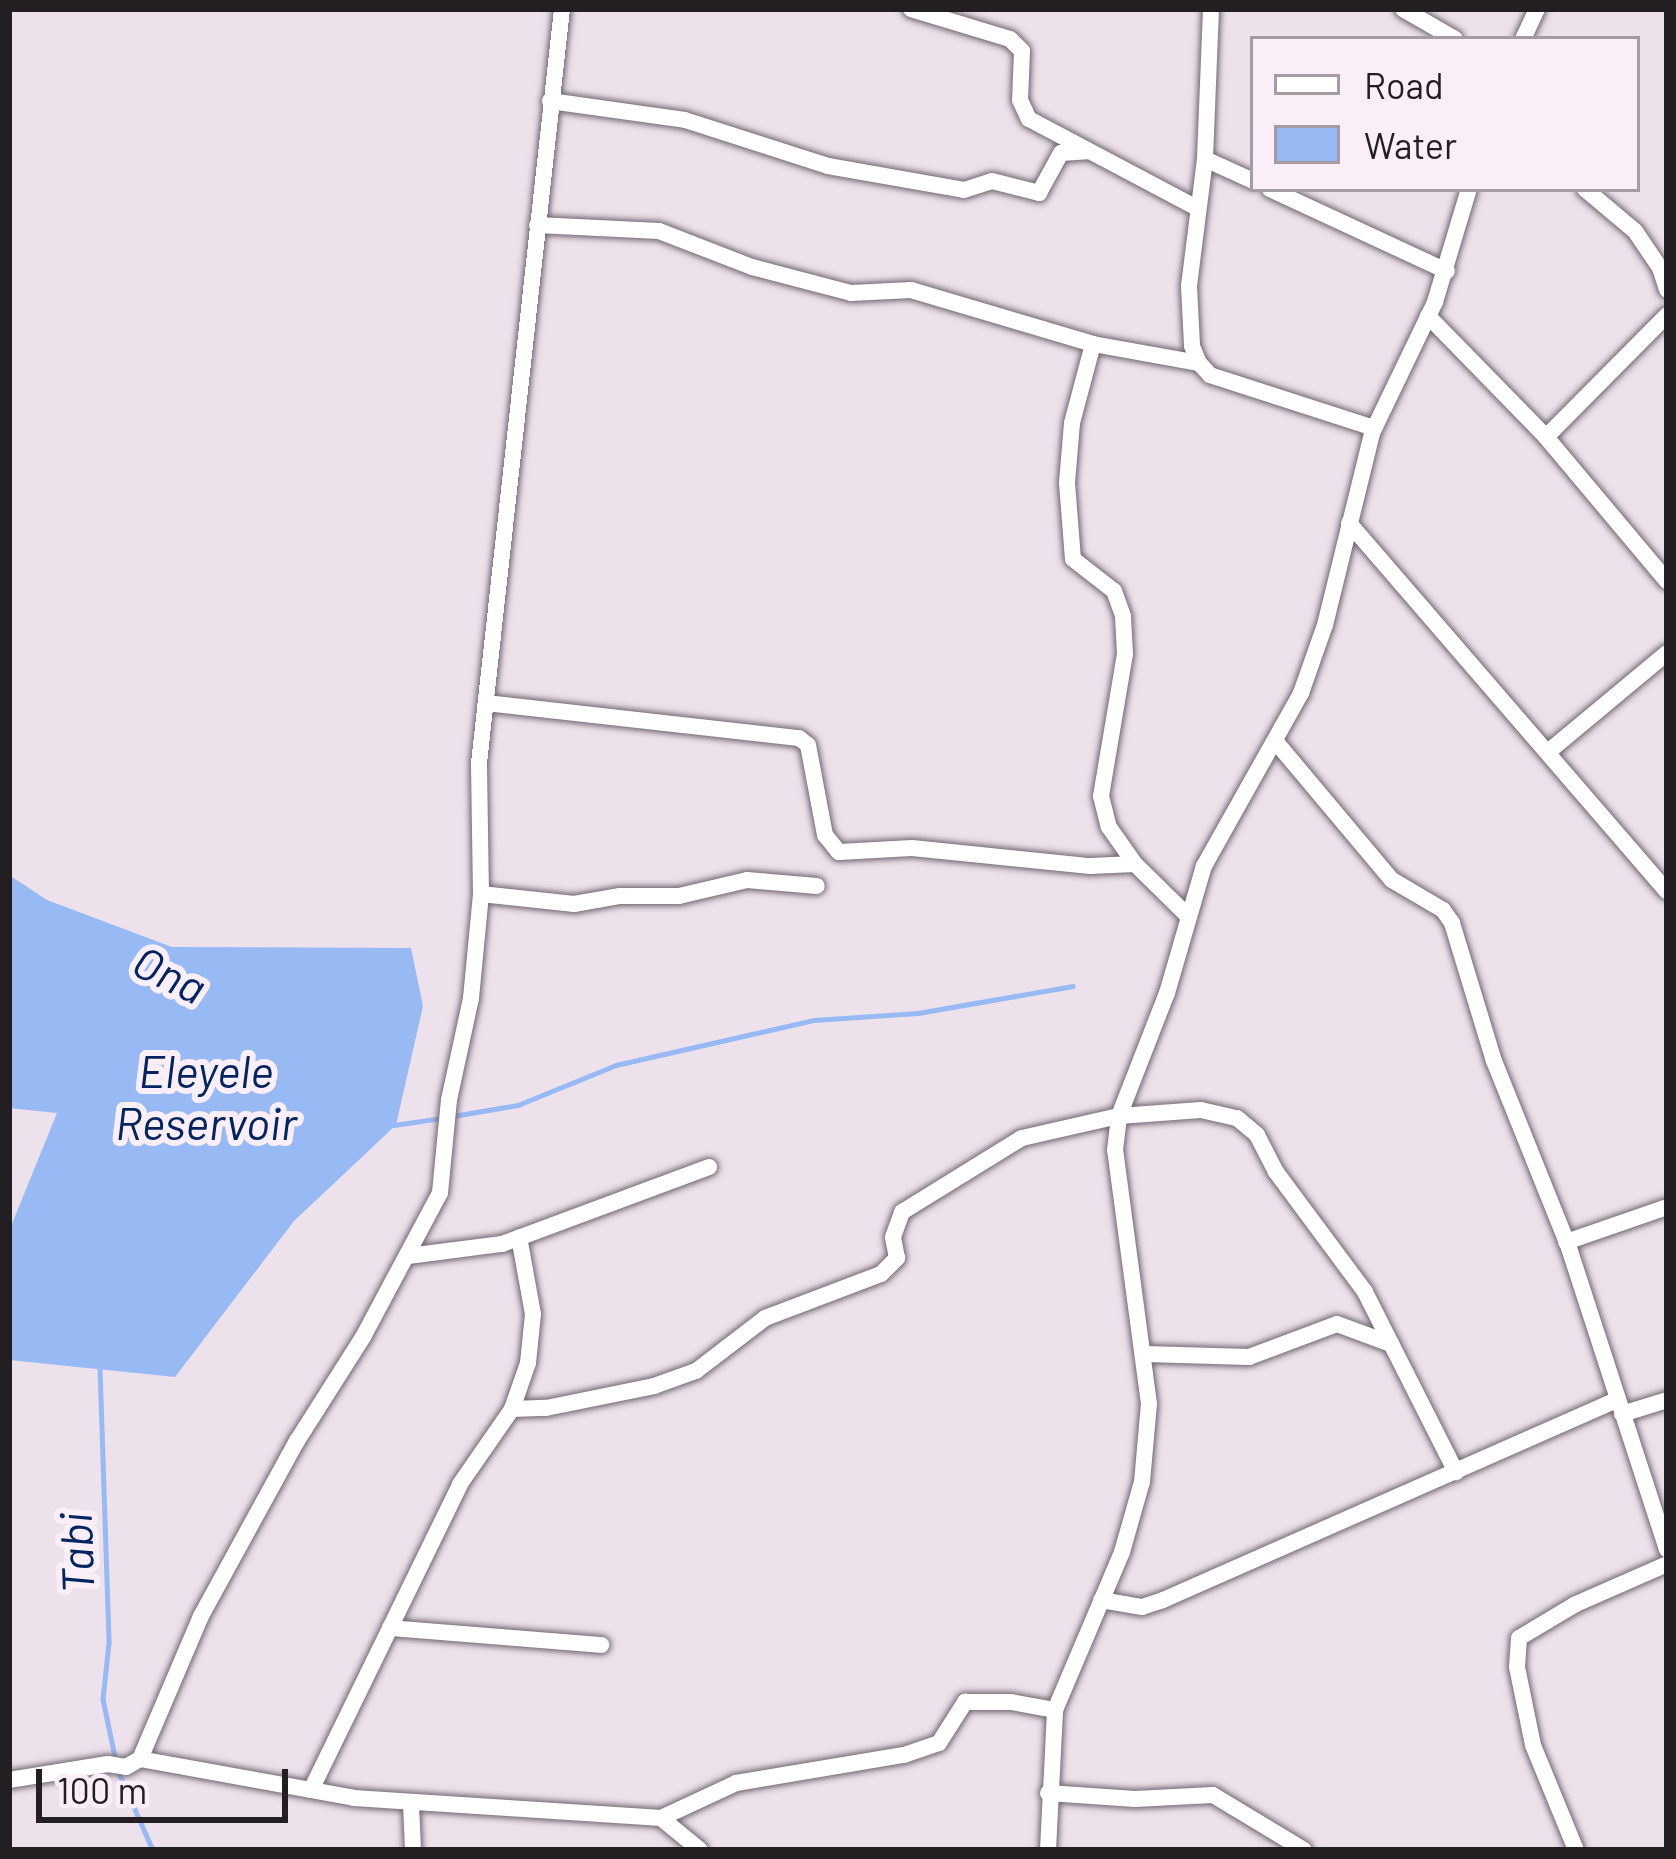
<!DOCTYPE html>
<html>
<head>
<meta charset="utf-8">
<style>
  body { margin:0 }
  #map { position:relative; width:1676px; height:1859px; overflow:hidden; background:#ede1ec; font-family:Barlow,sans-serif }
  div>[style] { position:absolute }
  .water>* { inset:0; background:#98baf4 }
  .stream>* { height:4.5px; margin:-2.25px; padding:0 2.25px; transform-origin:2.25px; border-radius:2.25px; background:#98baf4 }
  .roads { filter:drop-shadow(0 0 3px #716770) drop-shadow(0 0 3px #716770) }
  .minor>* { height:16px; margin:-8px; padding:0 8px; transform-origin:8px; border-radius:8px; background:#fff }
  span { translate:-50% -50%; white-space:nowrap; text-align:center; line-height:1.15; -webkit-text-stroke:12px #faeef9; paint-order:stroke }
  .water-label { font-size:45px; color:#022561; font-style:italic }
  .frame { position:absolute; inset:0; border:12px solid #221e22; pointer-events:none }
  .legend { position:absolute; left:1250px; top:36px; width:390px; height:156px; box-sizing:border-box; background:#faeef9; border:3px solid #a49ba3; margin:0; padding:15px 21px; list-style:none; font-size:36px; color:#221e22 }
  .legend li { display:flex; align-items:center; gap:24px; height:60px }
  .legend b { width:60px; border:3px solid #a49ba3 }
  .scale { position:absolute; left:36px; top:1769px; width:252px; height:54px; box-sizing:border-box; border:6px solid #221e22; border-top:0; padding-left:15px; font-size:36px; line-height:42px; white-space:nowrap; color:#221e22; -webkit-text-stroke:9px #faeef9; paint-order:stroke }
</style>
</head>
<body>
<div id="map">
  <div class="water">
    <div style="clip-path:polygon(9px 875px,47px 900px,172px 947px,411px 948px,423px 1006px,396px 1125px,294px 1221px,175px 1377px,9px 1360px,9px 1231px,57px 1113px,9px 1108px)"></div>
  </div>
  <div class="stream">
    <div style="left:453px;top:1116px;width:66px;rotate:-9.6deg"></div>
    <div style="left:518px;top:1105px;width:106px;rotate:-22.2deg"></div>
    <div style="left:616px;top:1065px;width:203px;rotate:-12.8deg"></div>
    <div style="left:814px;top:1020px;width:104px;rotate:-3.9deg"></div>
    <div style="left:918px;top:1013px;width:157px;rotate:-9.9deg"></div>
    <div style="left:394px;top:1125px;width:49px;rotate:-8.3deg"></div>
    <div style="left:100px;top:1368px;width:275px;rotate:88.1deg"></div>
    <div style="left:109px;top:1643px;width:56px;rotate:96.1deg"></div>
    <div style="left:103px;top:1699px;width:64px;rotate:78.3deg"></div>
    <div style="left:119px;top:1773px;width:84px;rotate:66.2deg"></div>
  </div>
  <div class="roads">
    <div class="minor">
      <div style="left:911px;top:9px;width:103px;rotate:16.9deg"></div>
      <div style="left:1010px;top:39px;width:17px;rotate:45deg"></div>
      <div style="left:1022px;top:51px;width:49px;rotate:92.3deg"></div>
      <div style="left:1020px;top:100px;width:21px;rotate:65deg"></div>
      <div style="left:1029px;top:119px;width:188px;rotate:27.9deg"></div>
      <div style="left:1211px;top:9px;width:150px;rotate:92.3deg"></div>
      <div style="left:1205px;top:159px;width:128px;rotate:97.2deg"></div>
      <div style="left:1189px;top:286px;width:60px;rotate:87.1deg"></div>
      <div style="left:1192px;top:346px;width:18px;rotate:68deg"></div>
      <div style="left:1199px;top:363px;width:16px;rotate:47deg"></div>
      <div style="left:1210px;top:375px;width:172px;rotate:17.9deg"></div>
      <div style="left:1403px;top:9px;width:60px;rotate:30deg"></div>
      <div style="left:1523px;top:39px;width:33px;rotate:-65deg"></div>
      <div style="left:550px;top:101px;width:136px;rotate:8deg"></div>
      <div style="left:685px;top:120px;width:150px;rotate:17.8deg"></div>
      <div style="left:828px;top:166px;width:138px;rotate:10deg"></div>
      <div style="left:964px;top:190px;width:29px;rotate:-18deg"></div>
      <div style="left:992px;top:181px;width:49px;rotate:14.3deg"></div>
      <div style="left:1039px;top:193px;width:46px;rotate:-61.2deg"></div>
      <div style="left:1061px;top:153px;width:26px;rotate:-4deg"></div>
      <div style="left:1205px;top:159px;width:53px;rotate:24.6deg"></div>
      <div style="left:1270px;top:189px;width:195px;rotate:24.9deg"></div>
      <div style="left:1585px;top:189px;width:65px;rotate:40deg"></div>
      <div style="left:1635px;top:231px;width:45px;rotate:56deg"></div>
      <div style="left:1660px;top:268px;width:23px;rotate:72deg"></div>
      <div style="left:537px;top:225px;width:122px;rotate:2.8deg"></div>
      <div style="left:659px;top:231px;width:100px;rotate:21.2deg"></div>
      <div style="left:752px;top:267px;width:102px;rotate:14.7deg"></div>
      <div style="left:851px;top:293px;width:60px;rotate:-2.9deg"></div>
      <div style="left:911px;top:290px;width:190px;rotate:16.5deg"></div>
      <div style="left:1093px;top:344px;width:108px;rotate:10.2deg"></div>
      <div style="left:1428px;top:316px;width:169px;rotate:45.7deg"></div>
      <div style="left:1546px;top:437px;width:188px;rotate:50deg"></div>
      <div style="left:1093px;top:344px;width:82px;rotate:104.9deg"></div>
      <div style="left:1072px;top:423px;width:60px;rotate:94.8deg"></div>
      <div style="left:1067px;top:483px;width:76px;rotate:85.5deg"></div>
      <div style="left:1073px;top:559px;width:52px;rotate:38deg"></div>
      <div style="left:1114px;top:591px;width:27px;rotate:70deg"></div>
      <div style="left:1123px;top:616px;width:38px;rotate:87deg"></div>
      <div style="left:1125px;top:654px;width:144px;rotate:99.6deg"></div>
      <div style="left:1101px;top:796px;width:32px;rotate:76deg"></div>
      <div style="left:1109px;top:827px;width:45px;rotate:54.9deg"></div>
      <div style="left:1135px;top:864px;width:74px;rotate:44.5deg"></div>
      <div style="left:1546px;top:437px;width:172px;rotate:-45.2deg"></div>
      <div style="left:1349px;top:523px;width:486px;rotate:49.2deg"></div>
      <div style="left:486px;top:703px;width:315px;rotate:6.4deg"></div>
      <div style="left:799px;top:738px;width:11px;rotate:38deg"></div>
      <div style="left:808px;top:745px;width:92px;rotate:79.3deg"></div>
      <div style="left:825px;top:835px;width:22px;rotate:51deg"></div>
      <div style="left:839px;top:852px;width:73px;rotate:-3.1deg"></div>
      <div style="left:912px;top:848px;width:179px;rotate:5.8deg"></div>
      <div style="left:1090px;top:866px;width:45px;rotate:-2.5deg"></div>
      <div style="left:1276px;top:742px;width:180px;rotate:50deg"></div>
      <div style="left:1392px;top:880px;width:59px;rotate:30.5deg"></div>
      <div style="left:1443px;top:910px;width:16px;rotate:55deg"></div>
      <div style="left:1452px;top:923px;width:144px;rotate:73.1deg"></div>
      <div style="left:1494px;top:1061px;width:201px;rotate:68.1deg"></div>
      <div style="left:1569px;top:1248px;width:317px;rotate:72deg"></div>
      <div style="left:1548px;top:752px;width:155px;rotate:-39.8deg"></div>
      <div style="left:481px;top:894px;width:94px;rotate:6.1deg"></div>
      <div style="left:574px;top:904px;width:47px;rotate:-9.9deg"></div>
      <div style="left:620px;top:896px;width:59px"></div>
      <div style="left:679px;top:896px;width:70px;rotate:-13.2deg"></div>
      <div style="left:747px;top:880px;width:70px;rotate:4.9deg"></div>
      <div style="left:1566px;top:1242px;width:107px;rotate:-19.1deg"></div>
      <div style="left:408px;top:1256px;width:95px;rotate:-7.3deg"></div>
      <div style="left:502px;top:1244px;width:221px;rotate:-20.4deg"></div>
      <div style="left:1145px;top:1354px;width:104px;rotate:1.7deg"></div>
      <div style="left:1249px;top:1357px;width:94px;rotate:-20.6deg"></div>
      <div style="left:1337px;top:1324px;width:58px;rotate:20.3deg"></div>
      <div style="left:512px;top:1409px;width:49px;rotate:-70.8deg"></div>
      <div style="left:528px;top:1363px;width:49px;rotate:-84.2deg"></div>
      <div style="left:533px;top:1314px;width:78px;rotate:-100.3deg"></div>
      <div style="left:1622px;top:1414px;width:47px;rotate:-17.3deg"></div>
      <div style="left:1101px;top:1600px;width:42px;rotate:9.7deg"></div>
      <div style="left:1142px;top:1607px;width:22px;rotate:-18deg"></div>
      <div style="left:1163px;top:1600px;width:496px;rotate:-23.8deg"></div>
      <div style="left:390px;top:1628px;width:212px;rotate:4.6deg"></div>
      <div style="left:140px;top:1759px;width:155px;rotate:-66.9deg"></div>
      <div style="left:201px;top:1616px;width:200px;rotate:-61.3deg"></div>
      <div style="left:297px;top:1441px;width:123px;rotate:-57.6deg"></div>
      <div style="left:363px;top:1337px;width:163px;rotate:-61.9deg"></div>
      <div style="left:440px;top:1193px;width:93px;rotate:-84.5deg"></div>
      <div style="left:449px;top:1100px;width:104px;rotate:-77.8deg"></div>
      <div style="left:471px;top:998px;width:104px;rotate:-84.5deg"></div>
      <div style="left:481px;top:894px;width:131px;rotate:-90.9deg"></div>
      <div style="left:479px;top:763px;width:759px;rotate:-83.72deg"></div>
      <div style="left:9px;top:1780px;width:100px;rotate:-9.2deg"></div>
      <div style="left:108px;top:1764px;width:18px;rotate:9deg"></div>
      <div style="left:126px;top:1767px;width:16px;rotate:-30deg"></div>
      <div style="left:140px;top:1759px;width:218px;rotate:10.3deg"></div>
      <div style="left:354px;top:1798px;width:308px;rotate:3.7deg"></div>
      <div style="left:661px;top:1818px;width:50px;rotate:39.4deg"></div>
      <div style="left:311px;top:1790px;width:340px;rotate:-64deg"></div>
      <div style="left:460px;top:1484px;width:91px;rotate:-55.3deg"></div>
      <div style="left:512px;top:1409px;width:34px;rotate:-2deg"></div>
      <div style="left:546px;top:1408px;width:110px;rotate:-11.5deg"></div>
      <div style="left:654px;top:1386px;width:45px;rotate:-19.7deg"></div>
      <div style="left:696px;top:1371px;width:87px;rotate:-37.5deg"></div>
      <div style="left:765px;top:1318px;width:124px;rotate:-20.8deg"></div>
      <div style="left:881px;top:1274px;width:23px;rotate:-45deg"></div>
      <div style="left:897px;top:1258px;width:21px;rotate:-101deg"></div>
      <div style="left:893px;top:1237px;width:27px;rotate:-70deg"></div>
      <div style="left:902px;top:1212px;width:141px;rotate:-31.7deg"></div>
      <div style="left:1022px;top:1138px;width:99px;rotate:-12.8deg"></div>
      <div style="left:1119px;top:1116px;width:82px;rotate:-4.2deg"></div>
      <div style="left:1201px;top:1110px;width:37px;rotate:13deg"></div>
      <div style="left:1237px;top:1118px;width:26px;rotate:40deg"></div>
      <div style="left:1257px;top:1135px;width:42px;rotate:62.8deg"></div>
      <div style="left:1276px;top:1172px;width:149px;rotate:53.4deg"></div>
      <div style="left:1365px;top:1292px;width:202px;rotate:63.2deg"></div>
      <div style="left:1048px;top:1793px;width:87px;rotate:3.9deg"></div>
      <div style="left:1135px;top:1799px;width:78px;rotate:-2.9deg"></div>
      <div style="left:1213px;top:1795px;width:106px;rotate:31.1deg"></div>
      <div style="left:411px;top:1804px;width:46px;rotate:87.5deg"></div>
      <div style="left:661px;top:1818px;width:83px;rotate:-25deg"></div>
      <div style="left:736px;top:1783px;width:170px;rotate:-9.5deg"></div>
      <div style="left:904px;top:1755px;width:37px;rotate:-19deg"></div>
      <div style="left:939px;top:1743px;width:49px;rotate:-57.6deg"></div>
      <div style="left:965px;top:1702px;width:46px"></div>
      <div style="left:1011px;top:1702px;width:45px;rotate:10.3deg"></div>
      <div style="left:1048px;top:1850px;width:140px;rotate:-87.1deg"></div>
      <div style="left:1055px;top:1710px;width:172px;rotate:-67deg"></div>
      <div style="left:1122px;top:1552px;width:73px;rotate:-74.1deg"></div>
      <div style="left:1142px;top:1482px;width:78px;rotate:-84.9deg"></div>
      <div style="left:1149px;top:1404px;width:256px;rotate:-97.6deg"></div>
      <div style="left:1115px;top:1150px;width:34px;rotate:-83deg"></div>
      <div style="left:1119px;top:1116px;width:132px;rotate:-68.7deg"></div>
      <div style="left:1167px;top:993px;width:132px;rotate:-73.8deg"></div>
      <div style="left:1204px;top:866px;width:198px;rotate:-60.7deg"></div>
      <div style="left:1301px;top:693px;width:72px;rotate:-70.6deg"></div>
      <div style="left:1325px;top:625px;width:198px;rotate:-76.2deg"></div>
      <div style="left:1372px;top:433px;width:145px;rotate:-64.3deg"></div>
      <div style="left:1435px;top:302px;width:118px;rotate:-73.3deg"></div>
      <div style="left:1576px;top:1850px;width:113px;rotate:-112.3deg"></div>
      <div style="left:1533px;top:1745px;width:80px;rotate:-101.6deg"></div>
      <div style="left:1517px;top:1667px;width:29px;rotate:-86deg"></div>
      <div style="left:1519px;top:1638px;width:66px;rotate:-30.8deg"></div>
      <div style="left:1576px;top:1604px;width:99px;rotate:-23.7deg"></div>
    </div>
  </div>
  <div class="water-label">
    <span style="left:170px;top:974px;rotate:26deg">Ona</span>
    <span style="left:206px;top:1097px">Eleyele<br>Reservoir</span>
    <span style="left:76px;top:1553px;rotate:-92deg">Tabi</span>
  </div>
  <div class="frame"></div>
  <ul class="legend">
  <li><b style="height:15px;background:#fff"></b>Road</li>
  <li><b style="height:33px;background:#98baf4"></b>Water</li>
  </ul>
  <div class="scale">100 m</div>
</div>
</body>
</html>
